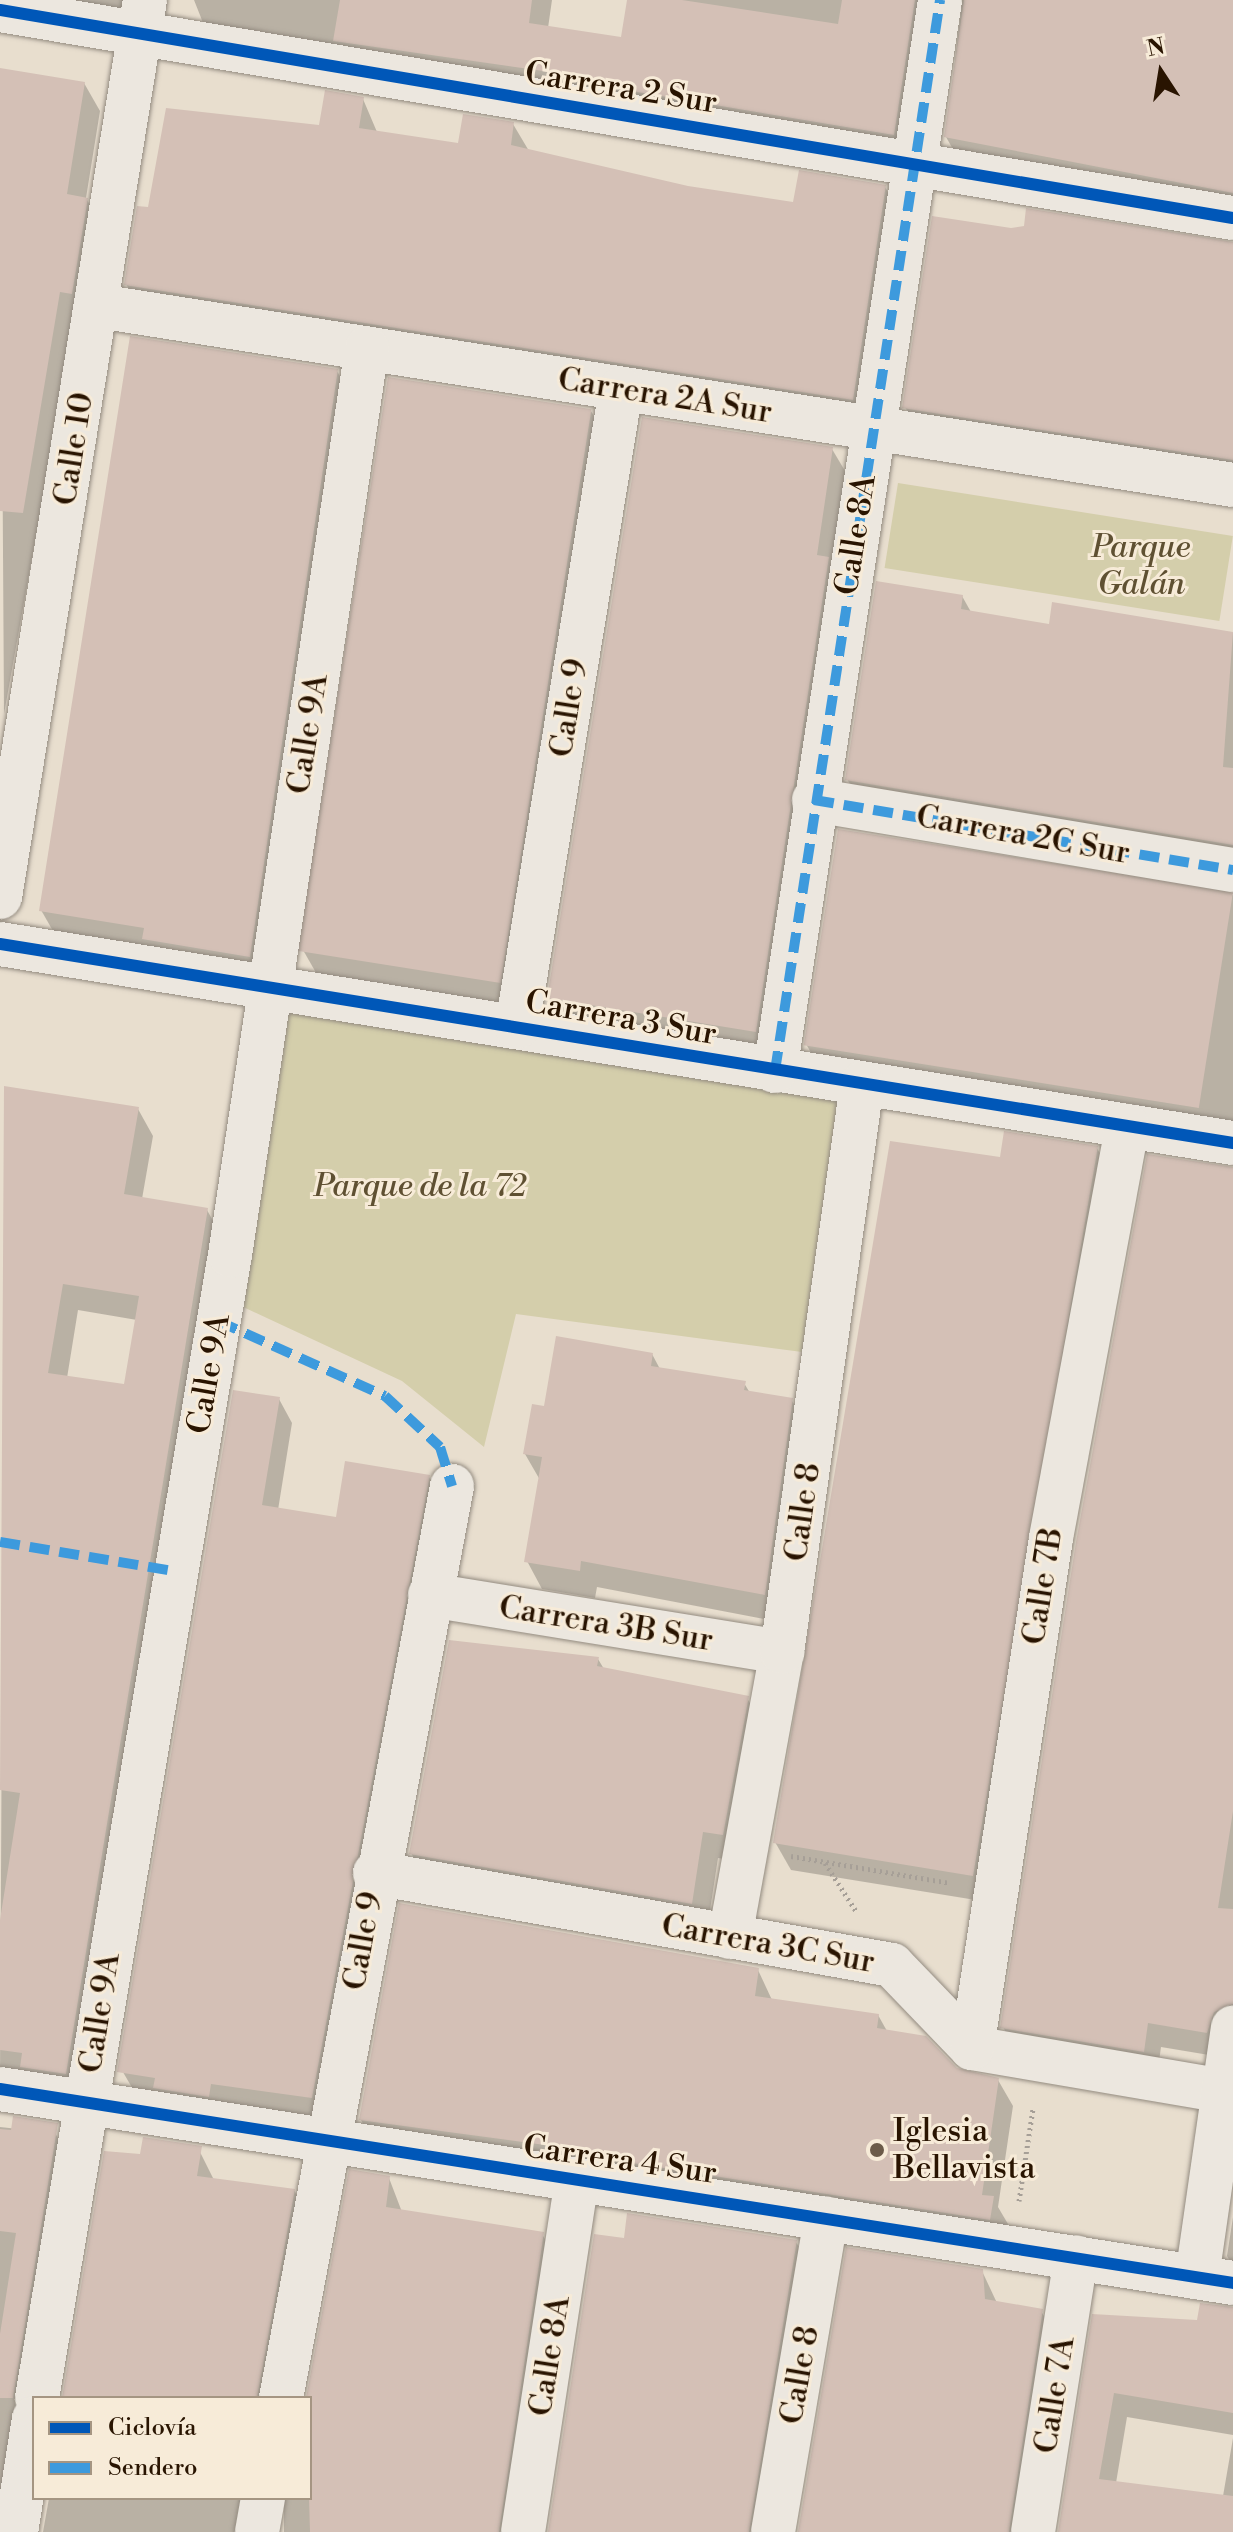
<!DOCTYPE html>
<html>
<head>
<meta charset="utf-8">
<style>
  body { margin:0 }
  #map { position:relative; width:1233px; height:2532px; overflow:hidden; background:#e8dece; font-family:"Libre Bodoni",serif }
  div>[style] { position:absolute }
  .green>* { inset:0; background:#d4ceab; transform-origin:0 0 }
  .shadow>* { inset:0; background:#0003 }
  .building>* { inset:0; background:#d4c0b6; transform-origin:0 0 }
  .path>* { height:5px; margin-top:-2.5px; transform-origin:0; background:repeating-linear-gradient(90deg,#a69f97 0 2px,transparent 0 6px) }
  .roads { filter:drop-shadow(0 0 2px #938b80) drop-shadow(0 0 2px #938b80) }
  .minor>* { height:44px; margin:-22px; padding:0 22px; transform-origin:22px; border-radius:22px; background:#ece7df }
  .quiet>* { height:10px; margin-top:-5px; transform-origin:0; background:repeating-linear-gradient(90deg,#3d9add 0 20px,transparent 0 30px) }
  .cycleway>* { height:12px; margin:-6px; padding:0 6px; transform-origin:6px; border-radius:6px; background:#0057b8 }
  .dots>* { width:22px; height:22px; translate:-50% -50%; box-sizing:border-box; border:4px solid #f7ebd8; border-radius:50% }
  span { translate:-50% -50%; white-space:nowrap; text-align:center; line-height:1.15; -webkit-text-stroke:6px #f7ebd8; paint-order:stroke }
  .street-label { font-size:32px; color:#291401 }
  .park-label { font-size:32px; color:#5f5032; font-style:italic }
  .poi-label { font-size:32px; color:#291401 }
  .left { translate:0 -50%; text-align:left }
  .legend { position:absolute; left:32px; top:2396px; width:280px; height:104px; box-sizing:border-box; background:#f7ebd8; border:2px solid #a59582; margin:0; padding:10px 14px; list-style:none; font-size:24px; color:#291401 }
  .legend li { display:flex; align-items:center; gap:16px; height:40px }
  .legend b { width:40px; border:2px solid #a59582 }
  .north { position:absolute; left:1121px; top:32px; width:80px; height:80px; -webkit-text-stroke:6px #f7ebd8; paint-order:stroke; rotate:348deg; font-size:22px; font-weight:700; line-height:32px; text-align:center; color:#291401 }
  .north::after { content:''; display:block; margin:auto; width:28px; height:36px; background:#291401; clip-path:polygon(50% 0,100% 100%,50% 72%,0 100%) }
</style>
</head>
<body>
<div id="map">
  <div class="green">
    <div style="left:898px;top:483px;width:339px;height:86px;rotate:9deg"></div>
    <div style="clip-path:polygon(289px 1006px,842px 1089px,802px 1352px,516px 1314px,484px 1447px,402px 1381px,239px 1305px)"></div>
  </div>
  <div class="shadow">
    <div style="clip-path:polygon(0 0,126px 0,122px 25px)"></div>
    <div style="clip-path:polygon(194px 0,552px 0,548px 28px,623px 39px,629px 0,1233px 0,1233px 217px,962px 165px,946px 137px,962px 3px,946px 4px,909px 162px,209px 38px)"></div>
    <div style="clip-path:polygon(0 69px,84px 83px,100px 111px,86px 198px,102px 227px,75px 318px,4px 714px)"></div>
    <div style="clip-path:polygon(363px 99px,377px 132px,460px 145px,513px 124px,529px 151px,688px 188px,795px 205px,885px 187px,901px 214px,868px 426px,142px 312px,126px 284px,150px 210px,321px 127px)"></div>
    <div style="clip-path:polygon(1011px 230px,1233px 243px,1233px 484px,921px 435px,905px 407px)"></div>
    <div style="clip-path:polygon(337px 371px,353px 399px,265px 984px,57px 938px,41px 910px)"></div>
    <div style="clip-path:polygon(591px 411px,607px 438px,512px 1018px,319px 978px,303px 950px)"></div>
    <div style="clip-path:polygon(832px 449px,848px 476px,771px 1058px,565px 1025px,549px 998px)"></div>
    <div style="clip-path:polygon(962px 596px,971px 612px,1050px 626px,1054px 604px,1233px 633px,1233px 869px,863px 807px,847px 779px)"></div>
    <div style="clip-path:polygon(1233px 895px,1233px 1142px,822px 1072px,806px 1044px)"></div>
    <div style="clip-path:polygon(evenodd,5px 1088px,138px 1109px,153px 1136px,142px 1199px,207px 1210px,222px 1237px,84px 2086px,0 2072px,5px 1088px,78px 1310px,137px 1320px,125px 1386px,67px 1378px,78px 1310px)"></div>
    <div style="clip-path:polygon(1097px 1148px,1112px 1176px,988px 1902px,791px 1870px,775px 1842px,1002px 1160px)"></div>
    <div style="clip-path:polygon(1233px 1169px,1233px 2037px,1221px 2057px,1161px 2047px,1157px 2076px,1017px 2052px,1003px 2027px)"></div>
    <div style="clip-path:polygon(652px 1354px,660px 1369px,744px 1383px,750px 1393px,791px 1399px,807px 1427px,780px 1622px,597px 1587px,595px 1598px,542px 1589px,527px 1561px,540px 1480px,525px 1454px,545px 1409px)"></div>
    <div style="clip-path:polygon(279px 1399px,292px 1423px,278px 1510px,338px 1519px,429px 1477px,443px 1501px,325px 2121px,134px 2091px,120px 2067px)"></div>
    <div style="clip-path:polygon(598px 1659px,604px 1669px,747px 1698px,763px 1725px,738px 1861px,718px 1858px,707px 1930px,426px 1880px,411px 1853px)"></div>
    <div style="clip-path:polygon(758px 1970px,772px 2000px,878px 2015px,887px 2031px,956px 2070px,998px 2080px,1013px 2106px,998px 2207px,1008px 2224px,1004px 2244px,376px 2146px,361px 2120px)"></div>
    <div style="clip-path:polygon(0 2127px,55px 2133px,70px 2158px,0 2532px)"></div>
    <div style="clip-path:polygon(200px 2152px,214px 2180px,294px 2190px,308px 2215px,274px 2398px,65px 2398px,142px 2156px)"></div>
    <div style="clip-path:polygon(389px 2178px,402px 2212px,542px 2234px,557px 2259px,515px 2532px,284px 2532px,284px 2498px,310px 2498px)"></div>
    <div style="clip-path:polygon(1233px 2217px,1233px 2266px,1227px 2256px)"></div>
    <div style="clip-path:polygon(625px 2240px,796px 2242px,810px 2266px,765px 2532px,550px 2532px)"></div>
    <div style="clip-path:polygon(982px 2271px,997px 2303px,1041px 2311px,1056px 2336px,1025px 2532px,800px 2532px)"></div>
    <div style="clip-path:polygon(1233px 2309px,1233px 2435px,1127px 2417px,1116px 2483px,1223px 2496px,1233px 2438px,1233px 2532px,1060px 2532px,1094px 2316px,1199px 2322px)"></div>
    <div style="clip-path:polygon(49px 2498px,283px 2498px,253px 2532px,43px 2532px)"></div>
  </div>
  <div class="building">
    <div style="clip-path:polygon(340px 0,532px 0,529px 23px,621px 37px,627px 0,682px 0,838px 24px,842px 0,915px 0,894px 135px,613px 88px,614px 81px,333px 41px)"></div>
    <div style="clip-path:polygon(964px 0,1233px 0,1233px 193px,944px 137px)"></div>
    <div style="clip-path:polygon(0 68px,85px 82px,67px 194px,88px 198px,72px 294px,60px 292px,23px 513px,0 511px)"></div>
    <div style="clip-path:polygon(325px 90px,364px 97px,359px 128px,458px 143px,463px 114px,514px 122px,511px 145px,688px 186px,793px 202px,799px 170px,886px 185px,853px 400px,124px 285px,137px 206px,148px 207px,166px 108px,319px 125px)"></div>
    <div style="clip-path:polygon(1026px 208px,1233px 242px,1233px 460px,902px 408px,932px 216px,1011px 228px,1024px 226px)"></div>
    <div style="clip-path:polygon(130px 336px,338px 369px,250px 957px,142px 939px,144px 928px,39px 911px)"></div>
    <div style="left:388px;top:377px;width:206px;height:581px;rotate:9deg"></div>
    <div style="clip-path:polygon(642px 417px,833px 447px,817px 555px,829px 557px,756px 1032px,547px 998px)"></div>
    <div style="clip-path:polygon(876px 581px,963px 595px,961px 609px,1049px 624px,1052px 602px,1233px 632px,1223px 767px,1233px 768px,1233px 845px,845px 780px)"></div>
    <div style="left:838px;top:829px;width:400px;height:219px;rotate:9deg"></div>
    <div style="clip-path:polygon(evenodd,4px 1086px,139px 1107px,124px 1194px,208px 1208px,66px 2074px,20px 2067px,22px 2053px,0 2050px,0 1920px,20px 1793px,0 1790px,4px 1086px,63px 1284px,139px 1296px,124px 1384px,48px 1373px,63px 1284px)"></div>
    <div style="clip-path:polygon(1004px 1131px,1098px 1146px,973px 1876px,773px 1843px,890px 1141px,1000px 1157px)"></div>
    <div style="clip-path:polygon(1147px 1154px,1233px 1167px,1233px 1811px,1218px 1908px,1233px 1909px,1233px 2004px,1214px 2012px,1207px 2033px,1148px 2023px,1144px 2052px,1000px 2028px,1076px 1542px)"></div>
    <div style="clip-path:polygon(556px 1336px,653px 1353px,651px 1366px,746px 1381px,744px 1390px,793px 1398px,765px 1595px,581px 1561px,580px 1571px,524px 1562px,542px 1457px,523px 1454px,532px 1404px,544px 1406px)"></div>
    <div style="clip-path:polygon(233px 1390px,280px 1397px,262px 1505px,336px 1517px,345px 1461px,430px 1475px,312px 2098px,211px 2084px,209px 2097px,153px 2088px,155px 2078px,117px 2072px)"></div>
    <div style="clip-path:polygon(449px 1640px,599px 1657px,597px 1666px,749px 1696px,723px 1835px,703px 1832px,692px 1904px,409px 1854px)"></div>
    <div style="clip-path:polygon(399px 1903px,759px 1968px,755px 1996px,879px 2014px,877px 2028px,926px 2036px,957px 2068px,999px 2078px,982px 2195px,994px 2196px,990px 2220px,588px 2156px,589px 2151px,359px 2120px)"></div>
    <div style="clip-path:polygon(13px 2116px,58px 2123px,13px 2398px,0 2398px,0 2334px,16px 2233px,0 2231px,0 2129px,11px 2130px)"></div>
    <div style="clip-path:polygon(143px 2137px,202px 2146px,197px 2176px,295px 2189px,257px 2398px,62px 2398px,104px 2151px,140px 2154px)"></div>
    <div style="clip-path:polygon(349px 2169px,390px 2176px,386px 2207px,544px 2232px,499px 2532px,310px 2532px,306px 2398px)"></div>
    <div style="clip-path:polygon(627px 2213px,797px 2240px,749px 2532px,548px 2532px,594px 2234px,624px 2238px)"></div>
    <div style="clip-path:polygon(846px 2247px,983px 2269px,985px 2299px,1043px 2309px,1009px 2532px,798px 2532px)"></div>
    <div style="clip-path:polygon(1200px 2303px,1233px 2307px,1233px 2413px,1114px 2393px,1099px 2479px,1233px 2496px,1233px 2532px,1058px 2532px,1092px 2314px,1197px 2320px)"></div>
  </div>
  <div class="path">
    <div style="left:791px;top:1856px;width:161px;rotate:9.6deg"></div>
    <div style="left:825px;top:1863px;width:57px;rotate:57.1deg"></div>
    <div style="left:1019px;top:2201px;width:94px;rotate:-81.4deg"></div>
  </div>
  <div class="roads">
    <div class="minor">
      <div style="left:0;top:10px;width:1250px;rotate:9.58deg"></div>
      <div style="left:98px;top:306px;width:1149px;rotate:8.96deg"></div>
      <div style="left:814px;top:800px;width:425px;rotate:9.5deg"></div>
      <div style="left:0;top:897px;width:909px;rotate:-80.82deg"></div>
      <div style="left:0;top:944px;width:1249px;rotate:9.17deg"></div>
      <div style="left:517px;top:1027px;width:646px;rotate:-80.74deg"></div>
      <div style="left:775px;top:1071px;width:1084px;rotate:-81.24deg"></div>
      <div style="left:430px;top:1595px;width:357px;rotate:9.2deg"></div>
      <div style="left:375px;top:1873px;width:525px;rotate:10.09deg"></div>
      <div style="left:892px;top:1965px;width:115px;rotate:46.1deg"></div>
      <div style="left:972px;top:2048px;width:255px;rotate:9.7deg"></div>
      <div style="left:730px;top:1937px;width:290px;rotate:-79.7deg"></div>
      <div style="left:782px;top:1652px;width:574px;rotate:-81.98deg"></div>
      <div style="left:972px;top:2048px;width:516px;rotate:-81.19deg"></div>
      <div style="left:1051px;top:1538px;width:419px;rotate:-79.5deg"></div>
      <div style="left:0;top:2089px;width:1248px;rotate:8.94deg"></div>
      <div style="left:1197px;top:2277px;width:252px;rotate:-81.8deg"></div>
      <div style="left:37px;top:2398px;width:1159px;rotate:-80.42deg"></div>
      <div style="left:230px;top:1255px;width:917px;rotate:-81.41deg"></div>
      <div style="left:281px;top:2398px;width:928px;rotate:-79.38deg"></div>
      <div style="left:16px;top:2532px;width:115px;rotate:-81deg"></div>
      <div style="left:257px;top:2532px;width:35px;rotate:-80deg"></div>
      <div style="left:523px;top:2532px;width:356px;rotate:-81.3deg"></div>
      <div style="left:773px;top:2532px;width:318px;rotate:-80.4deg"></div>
      <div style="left:1033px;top:2532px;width:278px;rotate:-81.1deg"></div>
    </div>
  </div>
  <div class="quiet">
    <div style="left:814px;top:800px;width:425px;rotate:9.5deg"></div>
    <div style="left:775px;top:1071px;width:1084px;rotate:-81.24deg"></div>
    <div style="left:218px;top:1321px;width:183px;rotate:24.2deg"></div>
    <div style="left:385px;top:1396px;width:75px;rotate:42.8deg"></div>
    <div style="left:440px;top:1447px;width:41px;rotate:72.9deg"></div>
    <div style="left:0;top:1542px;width:175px;rotate:9.5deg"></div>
  </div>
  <div class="cycleway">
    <div style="left:0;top:10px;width:1250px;rotate:9.58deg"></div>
    <div style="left:0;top:944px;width:1249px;rotate:9.17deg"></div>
    <div style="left:0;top:2089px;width:1248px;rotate:8.94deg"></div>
  </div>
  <div class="dots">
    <div style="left:877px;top:2150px;background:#6c5b49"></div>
  </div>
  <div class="street-label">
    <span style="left:621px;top:88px;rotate:9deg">Carrera 2 Sur</span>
    <span style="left:665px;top:396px;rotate:9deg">Carrera 2A Sur</span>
    <span style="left:74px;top:449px;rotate:-81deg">Calle 10</span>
    <span style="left:856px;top:535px;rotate:-81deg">Calle 8A</span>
    <span style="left:569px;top:708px;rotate:-81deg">Calle 9</span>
    <span style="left:308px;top:734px;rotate:-81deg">Calle 9A</span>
    <span style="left:1023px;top:835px;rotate:10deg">Carrera 2C Sur</span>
    <span style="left:621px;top:1018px;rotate:10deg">Carrera 3 Sur</span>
    <span style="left:209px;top:1374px;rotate:-80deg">Calle 9A</span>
    <span style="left:803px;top:1512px;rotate:-82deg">Calle 8</span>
    <span style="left:1043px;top:1586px;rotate:-81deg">Calle 7B</span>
    <span style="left:606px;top:1624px;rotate:9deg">Carrera 3B Sur</span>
    <span style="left:363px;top:1941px;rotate:-80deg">Calle 9</span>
    <span style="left:768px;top:1944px;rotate:10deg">Carrera 3C Sur</span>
    <span style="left:100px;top:2013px;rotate:-81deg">Calle 9A</span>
    <span style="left:620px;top:2160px;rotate:8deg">Carrera 4 Sur</span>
    <span style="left:550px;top:2356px;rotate:-81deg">Calle 8A</span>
    <span style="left:800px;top:2375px;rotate:-80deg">Calle 8</span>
    <span style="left:1055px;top:2395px;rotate:-81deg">Calle 7A</span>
  </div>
  <div class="park-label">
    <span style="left:1141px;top:566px">Parque<br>Galán</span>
    <span style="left:420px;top:1186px">Parque de la 72</span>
  </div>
  <div class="poi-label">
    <span class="left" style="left:893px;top:2150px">Iglesia<br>Bellavista</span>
  </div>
  <ul class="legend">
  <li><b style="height:10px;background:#0057b8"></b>Ciclovía</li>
  <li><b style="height:10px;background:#3d9add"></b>Sendero</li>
  </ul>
  <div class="north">N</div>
</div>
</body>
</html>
